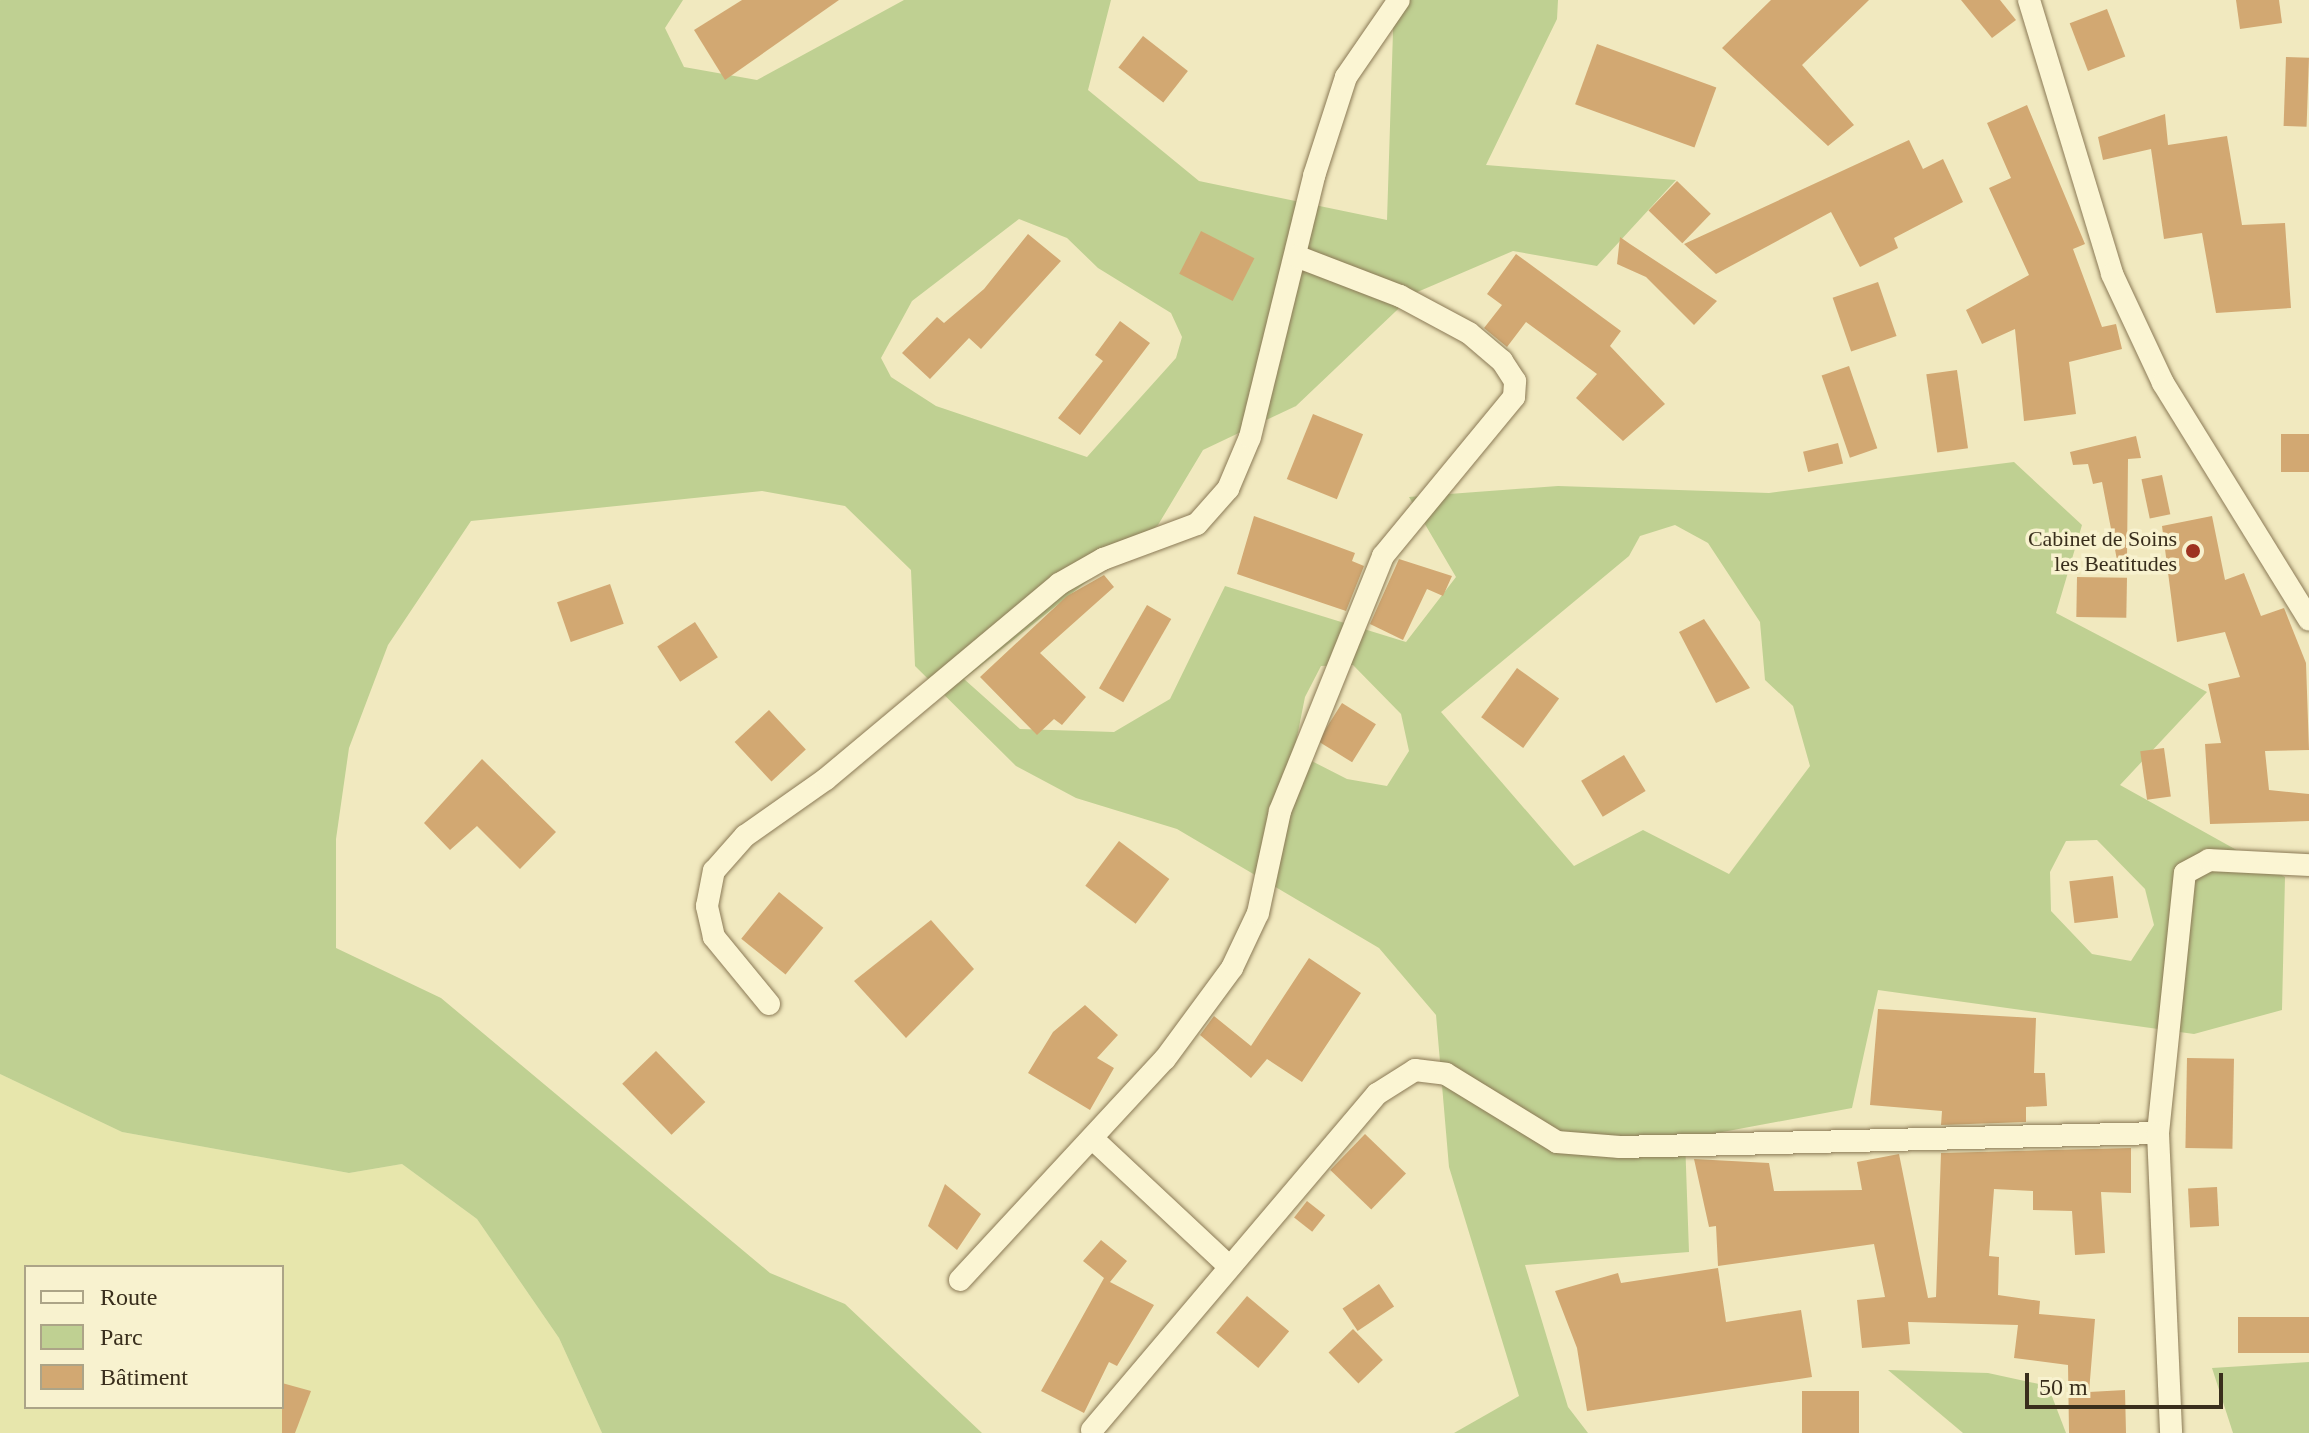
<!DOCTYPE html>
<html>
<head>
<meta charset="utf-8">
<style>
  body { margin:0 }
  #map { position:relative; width:2309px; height:1433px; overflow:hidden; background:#f1e9bf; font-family:Georgia,serif }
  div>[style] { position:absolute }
  .farmland>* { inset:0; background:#e7e6ac }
  .green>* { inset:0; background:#bfd092 }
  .building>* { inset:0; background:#d2a872; transform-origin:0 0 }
  .roads { filter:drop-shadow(0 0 2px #8b7a56) drop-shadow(0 0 2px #8b7a56) }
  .street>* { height:22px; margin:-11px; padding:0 11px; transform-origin:11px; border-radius:11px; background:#fbf5d3 }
  .dots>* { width:22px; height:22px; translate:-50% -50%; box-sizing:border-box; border:4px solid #f8f2cf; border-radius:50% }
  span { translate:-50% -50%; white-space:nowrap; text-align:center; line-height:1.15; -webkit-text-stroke:7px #f8f2cf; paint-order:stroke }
  .poi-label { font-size:22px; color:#392e1c }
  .right { translate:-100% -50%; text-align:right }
  .legend { position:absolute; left:24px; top:1265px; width:260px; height:144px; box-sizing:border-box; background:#f8f2cf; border:2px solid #aca487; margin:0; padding:10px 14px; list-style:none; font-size:24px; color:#392e1c }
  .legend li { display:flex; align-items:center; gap:16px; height:40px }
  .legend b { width:40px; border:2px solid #aca487 }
  .scale { position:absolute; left:2025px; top:1373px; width:198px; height:36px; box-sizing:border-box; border:4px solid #392e1c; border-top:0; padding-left:10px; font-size:24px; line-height:28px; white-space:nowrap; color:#392e1c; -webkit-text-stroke:6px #f8f2cf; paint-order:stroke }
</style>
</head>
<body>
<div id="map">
  <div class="farmland">
    <div style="clip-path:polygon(evenodd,0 1074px,122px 1132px,349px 1173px,402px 1164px,477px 1219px,559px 1338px,602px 1433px,0 1433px,0 1074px,26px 1267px,282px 1267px,282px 1407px,26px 1407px,26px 1267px)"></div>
  </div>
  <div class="green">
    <div style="clip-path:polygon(evenodd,0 0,683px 0,665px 28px,684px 67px,757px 80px,904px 0,1111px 0,1088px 90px,1199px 181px,1387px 220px,1394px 0,1558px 0,1557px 19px,1486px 165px,1676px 180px,1597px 266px,1513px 251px,1415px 293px,1296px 406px,1203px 450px,1158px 525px,964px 679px,1020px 729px,1114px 732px,1170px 699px,1225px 586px,1406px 642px,1456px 577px,1409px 497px,1558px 486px,1769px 493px,2014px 462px,2082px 525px,2056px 613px,2207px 692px,2120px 785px,2285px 877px,2282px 1010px,2194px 1034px,1878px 990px,1852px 1108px,1685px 1139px,1689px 1252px,1525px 1265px,1568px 1407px,1588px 1433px,1454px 1433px,1519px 1396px,1449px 1167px,1436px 1015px,1379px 948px,1177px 829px,1076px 798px,1016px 766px,915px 666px,911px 570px,845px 506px,762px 491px,471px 521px,388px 645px,349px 748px,336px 839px,336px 948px,441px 998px,770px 1273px,845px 1304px,982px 1433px,602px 1433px,559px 1338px,477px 1219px,402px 1164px,349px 1173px,122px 1132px,0 1074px,0 0,1019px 219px,1067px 238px,1098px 268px,1171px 313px,1182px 337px,1176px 358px,1087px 457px,936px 406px,891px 377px,881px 358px,912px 301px,1019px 219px,0 0,1675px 525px,1708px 543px,1760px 622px,1765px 680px,1793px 706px,1810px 766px,1729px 874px,1643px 830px,1574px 866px,1441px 712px,1629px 556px,1640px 536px,1675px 525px,0 0,1353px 665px,1401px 714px,1409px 751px,1387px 786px,1347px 779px,1294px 752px,1305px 697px,1321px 666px,1353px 665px,0 0,2097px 840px,2145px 889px,2154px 925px,2131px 961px,2092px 954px,2051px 911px,2050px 872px,2066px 841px,2097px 840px)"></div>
    <div style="clip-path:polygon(2309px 1362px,2309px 1433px,2233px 1433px,2212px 1368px)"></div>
    <div style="clip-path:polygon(1888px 1370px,1988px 1373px,2048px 1386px,2066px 1433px,1963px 1433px)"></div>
  </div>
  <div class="building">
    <div style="clip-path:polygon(742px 0,839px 0,725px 80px,694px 30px)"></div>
    <div style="clip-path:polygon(1771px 0,1869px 0,1802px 65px,1854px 125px,1828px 146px,1722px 48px)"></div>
    <div style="clip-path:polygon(1961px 0,2000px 0,2016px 20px,1992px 38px)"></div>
    <div style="clip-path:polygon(2236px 0,2279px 0,2282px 23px,2240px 29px)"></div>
    <div style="left:2107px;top:9px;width:51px;height:40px;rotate:69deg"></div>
    <div style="left:1143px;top:36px;width:57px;height:40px;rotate:38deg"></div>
    <div style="left:1597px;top:44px;width:127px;height:64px;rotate:20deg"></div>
    <div style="left:2286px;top:57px;width:23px;height:69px;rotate:2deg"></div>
    <div style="clip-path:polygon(2027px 105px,2085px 244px,2073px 249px,2102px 327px,2116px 324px,2122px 349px,2069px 362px,2076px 414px,2024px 421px,2015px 329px,1982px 344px,1966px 310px,2029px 275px,1989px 188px,2011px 178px,1987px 123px)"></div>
    <div style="clip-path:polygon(2165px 114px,2168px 145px,2227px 136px,2242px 225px,2285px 223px,2291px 308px,2216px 313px,2202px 233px,2164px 239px,2151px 149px,2103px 160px,2098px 137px)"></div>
    <div style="clip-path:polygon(1909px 140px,1923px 169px,1943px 159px,1963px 202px,1894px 238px,1898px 248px,1860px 267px,1831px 212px,1716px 274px,1684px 244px)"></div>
    <div style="left:1677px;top:181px;width:47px;height:41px;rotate:44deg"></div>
    <div style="left:1201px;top:231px;width:60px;height:48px;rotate:27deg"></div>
    <div style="clip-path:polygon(1028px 234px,1061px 261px,981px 349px,969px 338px,930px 379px,902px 353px,937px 317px,944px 323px,984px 289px)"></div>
    <div style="clip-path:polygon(1620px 237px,1630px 244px,1717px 301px,1694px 325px,1646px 277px,1617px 264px)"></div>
    <div style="clip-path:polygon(1516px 254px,1621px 331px,1610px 346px,1665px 404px,1623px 441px,1576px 398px,1597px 374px,1526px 322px,1507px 347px,1484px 328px,1502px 305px,1487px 294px)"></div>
    <div style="left:1878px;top:282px;width:57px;height:48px;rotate:71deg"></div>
    <div style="clip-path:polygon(1120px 321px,1150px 343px,1080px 435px,1058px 418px,1103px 361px,1095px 355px)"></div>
    <div style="left:1849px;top:366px;width:87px;height:29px;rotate:71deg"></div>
    <div style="left:1957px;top:370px;width:79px;height:31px;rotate:82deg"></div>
    <div style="left:1313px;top:414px;width:54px;height:70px;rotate:22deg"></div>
    <div style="left:2281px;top:434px;width:28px;height:38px"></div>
    <div style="clip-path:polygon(2136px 436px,2141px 458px,2128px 459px,2127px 559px,2117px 560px,2102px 482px,2093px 484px,2088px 464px,2073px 465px,2070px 452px)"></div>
    <div style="left:1838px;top:443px;width:21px;height:36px;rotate:76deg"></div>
    <div style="left:2162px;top:475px;width:40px;height:21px;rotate:78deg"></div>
    <div style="clip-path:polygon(1254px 516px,1355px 553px,1352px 561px,1364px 566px,1346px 611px,1237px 574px)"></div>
    <div style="clip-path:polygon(2212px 516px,2225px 580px,2244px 573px,2261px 616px,2284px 608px,2306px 663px,2309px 750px,2265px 751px,2269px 790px,2309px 794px,2309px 821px,2210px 824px,2205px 744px,2221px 743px,2208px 684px,2240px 677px,2225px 632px,2177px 642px,2162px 526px)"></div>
    <div style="clip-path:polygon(1399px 559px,1452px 576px,1443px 596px,1427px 589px,1403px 640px,1370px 624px)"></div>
    <div style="clip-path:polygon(1104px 575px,1114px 587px,1040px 653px,1086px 697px,1062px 725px,1054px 719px,1037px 735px,980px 677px,1067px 596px)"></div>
    <div style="left:2077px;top:577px;width:50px;height:40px;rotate:1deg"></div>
    <div style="left:610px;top:584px;width:42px;height:56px;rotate:71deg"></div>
    <div style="left:1147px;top:605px;width:28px;height:96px;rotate:30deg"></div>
    <div style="clip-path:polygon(1704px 619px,1750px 688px,1716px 703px,1679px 632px)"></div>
    <div style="left:695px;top:622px;width:42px;height:45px;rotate:57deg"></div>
    <div style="left:1517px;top:668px;width:52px;height:61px;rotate:36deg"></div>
    <div style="left:1342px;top:703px;width:40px;height:45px;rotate:32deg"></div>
    <div style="left:769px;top:710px;width:54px;height:47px;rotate:47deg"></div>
    <div style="left:2164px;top:748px;width:49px;height:24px;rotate:82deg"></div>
    <div style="left:1624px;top:755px;width:42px;height:50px;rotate:59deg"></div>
    <div style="clip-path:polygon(482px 759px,556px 832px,520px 869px,477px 826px,450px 850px,424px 823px)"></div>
    <div style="left:1119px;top:841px;width:63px;height:56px;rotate:37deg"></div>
    <div style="left:2113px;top:876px;width:42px;height:44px;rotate:83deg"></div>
    <div style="left:779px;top:892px;width:57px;height:60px;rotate:39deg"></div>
    <div style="clip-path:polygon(931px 920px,974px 969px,906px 1038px,854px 981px)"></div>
    <div style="clip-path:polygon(1309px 958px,1361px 993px,1302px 1082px,1267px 1059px,1251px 1078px,1200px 1035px,1214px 1016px,1251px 1046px)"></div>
    <div style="clip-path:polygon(1085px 1005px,1118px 1035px,1097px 1058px,1114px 1068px,1090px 1110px,1028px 1073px,1053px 1032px)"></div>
    <div style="clip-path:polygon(1878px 1009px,2036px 1018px,2034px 1073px,2045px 1073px,2047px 1106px,2026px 1107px,2026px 1122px,1941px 1125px,1942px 1111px,1870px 1105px)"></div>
    <div style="left:656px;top:1051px;width:71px;height:47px;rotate:46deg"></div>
    <div style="left:2187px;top:1058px;width:47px;height:90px;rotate:1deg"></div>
    <div style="left:1365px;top:1134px;width:57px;height:50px;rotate:44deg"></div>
    <div style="clip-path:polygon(2131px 1148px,2131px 1193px,2101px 1192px,2105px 1253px,2075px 1255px,2072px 1211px,2033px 1210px,2033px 1191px,1994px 1189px,1989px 1256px,1999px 1257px,1998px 1295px,2040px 1301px,2039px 1314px,2095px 1319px,2089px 1392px,2125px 1390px,2126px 1433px,2069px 1433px,2068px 1365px,2014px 1358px,2018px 1325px,1908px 1322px,1910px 1344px,1862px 1348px,1857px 1300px,1885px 1297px,1874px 1244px,1718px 1266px,1716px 1226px,1709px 1227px,1694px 1159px,1769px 1163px,1774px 1191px,1862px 1190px,1857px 1162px,1899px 1154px,1928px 1298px,1936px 1297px,1941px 1153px)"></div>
    <div style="clip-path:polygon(945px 1184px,981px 1214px,957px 1250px,928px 1226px)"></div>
    <div style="left:2217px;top:1187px;width:39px;height:29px;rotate:87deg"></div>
    <div style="left:1307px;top:1201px;width:23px;height:21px;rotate:38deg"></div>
    <div style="clip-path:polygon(1101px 1240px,1127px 1261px,1110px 1282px,1154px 1305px,1117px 1366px,1109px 1362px,1084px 1413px,1041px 1391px,1104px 1278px,1083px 1261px)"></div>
    <div style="clip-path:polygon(1718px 1268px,1726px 1322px,1801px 1310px,1812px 1377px,1587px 1411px,1577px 1348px,1555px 1291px,1618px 1273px,1621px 1283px)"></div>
    <div style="left:1379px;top:1284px;width:27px;height:44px;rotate:56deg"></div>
    <div style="left:1247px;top:1296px;width:55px;height:48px;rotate:40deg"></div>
    <div style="left:2309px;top:1317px;width:36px;height:71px;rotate:90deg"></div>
    <div style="left:1353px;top:1329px;width:43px;height:34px;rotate:46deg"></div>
    <div style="clip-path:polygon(282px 1383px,311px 1391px,295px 1433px,282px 1433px)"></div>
    <div style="left:1802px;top:1391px;width:57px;height:42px"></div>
  </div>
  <div class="roads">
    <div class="street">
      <div style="left:2029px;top:0;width:286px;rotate:73.1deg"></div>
      <div style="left:2112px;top:274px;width:120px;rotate:64.9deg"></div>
      <div style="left:2163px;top:383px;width:278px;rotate:58.3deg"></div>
      <div style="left:769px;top:1004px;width:87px;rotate:-129.4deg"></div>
      <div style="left:714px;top:937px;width:32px;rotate:-103deg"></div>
      <div style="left:707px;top:906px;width:36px;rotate:-79deg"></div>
      <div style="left:714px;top:871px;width:47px;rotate:-48.5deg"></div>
      <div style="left:745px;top:836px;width:99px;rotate:-35.1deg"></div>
      <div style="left:826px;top:779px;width:304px;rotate:-39.9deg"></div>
      <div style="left:1059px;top:584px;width:51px;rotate:-29.6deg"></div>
      <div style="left:1103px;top:559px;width:100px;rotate:-20.4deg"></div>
      <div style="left:1197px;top:524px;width:47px;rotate:-48.5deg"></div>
      <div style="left:1228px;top:489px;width:56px;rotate:-67.1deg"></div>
      <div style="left:1250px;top:437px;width:269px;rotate:-76.2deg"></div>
      <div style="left:1314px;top:176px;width:104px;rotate:-72.1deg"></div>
      <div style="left:1346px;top:77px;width:93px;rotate:-55.5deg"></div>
      <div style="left:2158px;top:1133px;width:261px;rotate:-84.1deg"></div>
      <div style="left:2185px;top:873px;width:27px;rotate:-28deg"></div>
      <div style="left:2209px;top:860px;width:100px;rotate:2.9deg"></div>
      <div style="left:1093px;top:1139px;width:187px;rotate:43.1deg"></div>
      <div style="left:960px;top:1280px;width:301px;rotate:-47.2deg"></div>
      <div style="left:1165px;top:1059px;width:113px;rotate:-53.6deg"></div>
      <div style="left:1232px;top:968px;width:61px;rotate:-64.7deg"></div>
      <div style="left:1258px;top:913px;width:104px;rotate:-77.8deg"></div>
      <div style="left:1280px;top:811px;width:275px;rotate:-68deg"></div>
      <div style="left:1383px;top:556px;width:206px;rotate:-50.5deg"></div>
      <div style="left:1514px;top:397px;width:16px;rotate:-86deg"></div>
      <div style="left:1515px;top:381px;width:24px;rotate:-123deg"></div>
      <div style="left:1502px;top:361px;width:43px;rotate:-139.7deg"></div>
      <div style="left:1469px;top:333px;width:78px;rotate:-151.8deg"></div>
      <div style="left:1400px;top:296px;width:111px;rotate:-159deg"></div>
      <div style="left:1092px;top:1430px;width:441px;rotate:-49.7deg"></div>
      <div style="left:1377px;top:1094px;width:45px;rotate:-32.3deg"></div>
      <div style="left:1415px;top:1070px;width:31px;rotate:7deg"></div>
      <div style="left:1446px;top:1074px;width:130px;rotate:31.5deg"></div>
      <div style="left:1557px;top:1142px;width:63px;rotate:4.5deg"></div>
      <div style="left:1620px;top:1147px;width:538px;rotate:-1.49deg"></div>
      <div style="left:2158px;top:1133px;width:300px;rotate:87.5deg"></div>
    </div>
  </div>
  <div class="dots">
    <div style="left:2193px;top:551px;background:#9e3321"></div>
  </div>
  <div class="poi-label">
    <span class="right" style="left:2177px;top:551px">Cabinet de Soins<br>les Beatitudes</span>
  </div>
  <ul class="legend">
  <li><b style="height:10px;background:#fbf5d3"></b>Route</li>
  <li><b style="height:22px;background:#bfd092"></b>Parc</li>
  <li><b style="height:22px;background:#d2a872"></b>Bâtiment</li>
  </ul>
  <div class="scale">50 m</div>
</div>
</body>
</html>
